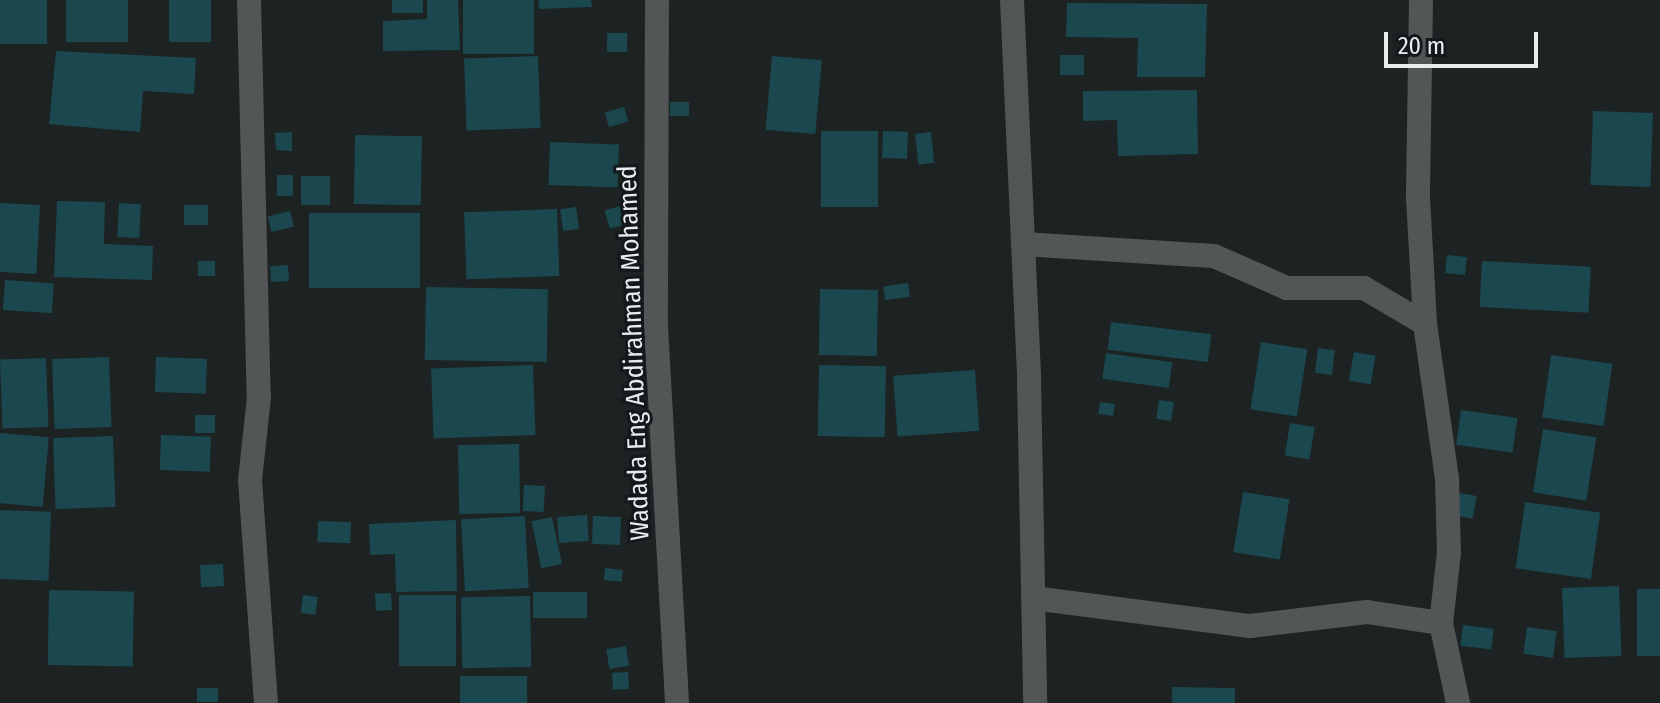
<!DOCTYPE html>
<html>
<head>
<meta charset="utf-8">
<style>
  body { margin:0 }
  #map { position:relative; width:1660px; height:703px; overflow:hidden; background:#1d2223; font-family:"Fira Sans Condensed",sans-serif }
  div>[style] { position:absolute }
  .building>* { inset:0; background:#1b474e; transform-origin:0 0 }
  .minor>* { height:24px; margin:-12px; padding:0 12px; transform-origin:12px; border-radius:12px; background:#535657 }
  span { translate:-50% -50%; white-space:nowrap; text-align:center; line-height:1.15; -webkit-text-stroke:6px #13191a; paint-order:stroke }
  .street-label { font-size:26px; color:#e8eced }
  .scale { position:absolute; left:1384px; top:32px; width:154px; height:36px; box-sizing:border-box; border:4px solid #e8eced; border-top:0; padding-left:10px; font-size:24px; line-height:28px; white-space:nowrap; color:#e8eced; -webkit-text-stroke:6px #13191a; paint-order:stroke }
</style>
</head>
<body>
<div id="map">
  <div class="building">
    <div style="left:0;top:0;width:47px;height:44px"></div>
    <div style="left:66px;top:0;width:62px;height:42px"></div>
    <div style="left:169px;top:0;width:42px;height:42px"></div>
    <div style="left:392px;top:0;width:31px;height:13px"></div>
    <div style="clip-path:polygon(427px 0,458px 0,460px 50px,383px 51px,383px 21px,427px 19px)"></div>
    <div style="left:463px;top:0;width:71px;height:54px"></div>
    <div style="clip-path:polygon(538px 0,591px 0,592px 7px,539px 9px)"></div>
    <div style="clip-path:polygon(1067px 3px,1207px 4px,1205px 77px,1137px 77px,1138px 38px,1066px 37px)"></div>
    <div style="left:607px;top:33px;width:20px;height:19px"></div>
    <div style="clip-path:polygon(56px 51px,196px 58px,194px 94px,143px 91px,140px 132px,49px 124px)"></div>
    <div style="left:1084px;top:55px;width:20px;height:24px;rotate:90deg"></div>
    <div style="left:538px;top:56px;width:72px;height:74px;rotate:88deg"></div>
    <div style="left:772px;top:56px;width:50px;height:74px;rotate:5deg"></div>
    <div style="clip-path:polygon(1197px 90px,1198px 154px,1118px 156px,1117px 120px,1083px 121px,1083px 91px)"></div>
    <div style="left:670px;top:102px;width:19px;height:14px"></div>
    <div style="left:624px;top:107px;width:15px;height:20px;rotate:74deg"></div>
    <div style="left:1593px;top:111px;width:60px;height:74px;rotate:2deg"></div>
    <div style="left:821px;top:131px;width:57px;height:76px"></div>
    <div style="left:883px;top:131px;width:25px;height:27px;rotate:2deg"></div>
    <div style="clip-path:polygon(292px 132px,292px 151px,276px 150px,275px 133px)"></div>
    <div style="left:931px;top:132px;width:31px;height:16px;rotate:84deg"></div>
    <div style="left:355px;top:135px;width:67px;height:69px;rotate:1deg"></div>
    <div style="left:550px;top:142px;width:69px;height:43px;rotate:2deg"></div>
    <div style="left:293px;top:175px;width:21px;height:16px;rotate:90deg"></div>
    <div style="left:301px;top:176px;width:29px;height:29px"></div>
    <div style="clip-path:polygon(57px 201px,105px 202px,104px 244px,153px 246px,152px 280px,54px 277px)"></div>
    <div style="left:0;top:203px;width:40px;height:69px;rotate:3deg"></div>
    <div style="left:119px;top:203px;width:22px;height:34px;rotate:3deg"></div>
    <div style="left:184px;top:205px;width:24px;height:20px"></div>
    <div style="left:620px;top:206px;width:19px;height:16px;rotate:74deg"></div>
    <div style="left:576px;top:207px;width:22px;height:16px;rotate:82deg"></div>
    <div style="left:557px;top:209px;width:67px;height:93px;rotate:88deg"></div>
    <div style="left:290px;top:211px;width:16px;height:23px;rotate:76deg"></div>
    <div style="left:420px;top:213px;width:75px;height:111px;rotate:90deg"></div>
    <div style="left:1447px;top:255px;width:20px;height:18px;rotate:6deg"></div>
    <div style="left:198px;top:261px;width:17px;height:15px"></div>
    <div style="left:1482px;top:261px;width:109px;height:46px;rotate:3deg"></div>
    <div style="left:288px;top:265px;width:16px;height:18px;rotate:86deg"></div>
    <div style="left:5px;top:280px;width:49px;height:30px;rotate:4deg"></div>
    <div style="left:908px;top:283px;width:14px;height:25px;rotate:82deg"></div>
    <div style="left:426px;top:287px;width:122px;height:73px;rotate:1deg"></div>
    <div style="left:820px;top:289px;width:58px;height:66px;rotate:1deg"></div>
    <div style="left:1111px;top:322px;width:101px;height:28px;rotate:7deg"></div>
    <div style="left:1261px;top:342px;width:47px;height:68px;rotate:9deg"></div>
    <div style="left:1318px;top:348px;width:17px;height:25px;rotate:7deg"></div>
    <div style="left:1354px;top:352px;width:22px;height:29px;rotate:10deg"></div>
    <div style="left:1106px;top:353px;width:67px;height:26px;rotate:8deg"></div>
    <div style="left:1551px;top:355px;width:62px;height:63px;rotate:8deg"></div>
    <div style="left:109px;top:357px;width:70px;height:57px;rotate:88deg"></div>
    <div style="left:156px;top:357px;width:51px;height:35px;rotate:2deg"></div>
    <div style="left:46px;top:358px;width:69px;height:46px;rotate:88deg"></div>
    <div style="left:533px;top:365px;width:70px;height:102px;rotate:88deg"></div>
    <div style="left:819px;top:365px;width:67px;height:71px;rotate:1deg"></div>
    <div style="left:975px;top:370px;width:61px;height:82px;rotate:86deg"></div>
    <div style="left:1159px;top:400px;width:15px;height:19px;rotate:8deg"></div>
    <div style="left:1100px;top:402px;width:15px;height:12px;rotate:8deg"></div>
    <div style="left:1461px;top:410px;width:57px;height:35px;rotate:8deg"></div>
    <div style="left:195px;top:415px;width:20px;height:18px"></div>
    <div style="left:1290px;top:423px;width:25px;height:33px;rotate:9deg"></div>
    <div style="left:1543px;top:429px;width:54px;height:64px;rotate:9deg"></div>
    <div style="left:0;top:433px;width:49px;height:70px;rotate:5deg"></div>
    <div style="left:161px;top:435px;width:50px;height:35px;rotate:2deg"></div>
    <div style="left:113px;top:436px;width:71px;height:60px;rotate:88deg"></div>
    <div style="left:519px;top:444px;width:69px;height:61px;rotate:89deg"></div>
    <div style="left:524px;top:485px;width:21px;height:26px;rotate:3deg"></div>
    <div style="left:1243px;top:492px;width:47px;height:61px;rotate:9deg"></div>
    <div style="left:1460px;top:493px;width:17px;height:23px;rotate:10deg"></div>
    <div style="left:1525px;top:502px;width:76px;height:67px;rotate:8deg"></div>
    <div style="left:0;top:510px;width:51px;height:69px;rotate:2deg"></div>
    <div style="left:587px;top:515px;width:26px;height:30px;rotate:86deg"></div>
    <div style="left:525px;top:516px;width:72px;height:64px;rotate:87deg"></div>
    <div style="left:593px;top:516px;width:28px;height:28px;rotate:2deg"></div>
    <div style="left:552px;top:517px;width:48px;height:21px;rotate:78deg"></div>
    <div style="clip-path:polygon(456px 520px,457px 591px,396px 592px,395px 554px,370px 555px,369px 524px)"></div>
    <div style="left:318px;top:521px;width:33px;height:21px;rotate:2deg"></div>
    <div style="left:223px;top:564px;width:22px;height:23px;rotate:87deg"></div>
    <div style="left:605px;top:568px;width:18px;height:12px;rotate:6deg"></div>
    <div style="left:1619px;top:586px;width:70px;height:57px;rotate:88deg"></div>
    <div style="left:1637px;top:589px;width:23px;height:67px"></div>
    <div style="left:49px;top:590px;width:85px;height:75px;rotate:1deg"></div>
    <div style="left:587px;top:592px;width:26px;height:54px;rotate:90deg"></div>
    <div style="left:391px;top:593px;width:17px;height:16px;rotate:87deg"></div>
    <div style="left:303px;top:595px;width:15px;height:18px;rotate:8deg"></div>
    <div style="left:456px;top:595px;width:71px;height:57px;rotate:90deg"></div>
    <div style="left:530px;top:596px;width:71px;height:69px;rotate:89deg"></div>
    <div style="left:1463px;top:625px;width:31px;height:21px;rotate:7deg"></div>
    <div style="left:1527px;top:627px;width:30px;height:27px;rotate:8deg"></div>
    <div style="left:626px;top:646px;width:20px;height:20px;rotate:81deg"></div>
    <div style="left:628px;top:672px;width:17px;height:16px;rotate:87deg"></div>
    <div style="left:460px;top:676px;width:67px;height:27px"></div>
    <div style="left:1172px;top:687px;width:63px;height:16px;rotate:1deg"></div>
    <div style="left:197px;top:688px;width:21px;height:14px"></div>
  </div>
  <div class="minor">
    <div style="left:249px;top:0;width:397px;rotate:88.6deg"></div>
    <div style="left:259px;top:397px;width:83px;rotate:96.2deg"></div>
    <div style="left:250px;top:480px;width:224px;rotate:85.9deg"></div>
    <div style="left:657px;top:0;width:326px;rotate:90.2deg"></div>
    <div style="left:656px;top:326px;width:378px;rotate:86.8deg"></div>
    <div style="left:1012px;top:0;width:379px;rotate:87.4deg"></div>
    <div style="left:1029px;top:379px;width:324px;rotate:88.9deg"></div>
    <div style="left:1421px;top:0;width:198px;rotate:90.9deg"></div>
    <div style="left:1418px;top:198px;width:126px;rotate:86.8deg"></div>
    <div style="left:1425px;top:324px;width:156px;rotate:81.9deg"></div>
    <div style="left:1447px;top:478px;width:74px;rotate:88.5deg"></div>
    <div style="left:1449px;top:552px;width:71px;rotate:96.4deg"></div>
    <div style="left:1023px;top:244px;width:191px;rotate:3.6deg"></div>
    <div style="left:1214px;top:256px;width:80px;rotate:23.7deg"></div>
    <div style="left:1287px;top:288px;width:77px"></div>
    <div style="left:1364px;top:288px;width:71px;rotate:30.5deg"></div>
    <div style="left:1033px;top:598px;width:219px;rotate:7.4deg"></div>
    <div style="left:1250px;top:626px;width:118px;rotate:-6.8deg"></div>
    <div style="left:1367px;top:612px;width:75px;rotate:8.5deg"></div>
    <div style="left:1441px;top:623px;width:82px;rotate:78deg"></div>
  </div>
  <div class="street-label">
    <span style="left:634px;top:353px;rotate:-92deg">Wadada Eng Abdirahman Mohamed</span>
  </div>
  <div class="scale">20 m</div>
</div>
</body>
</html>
